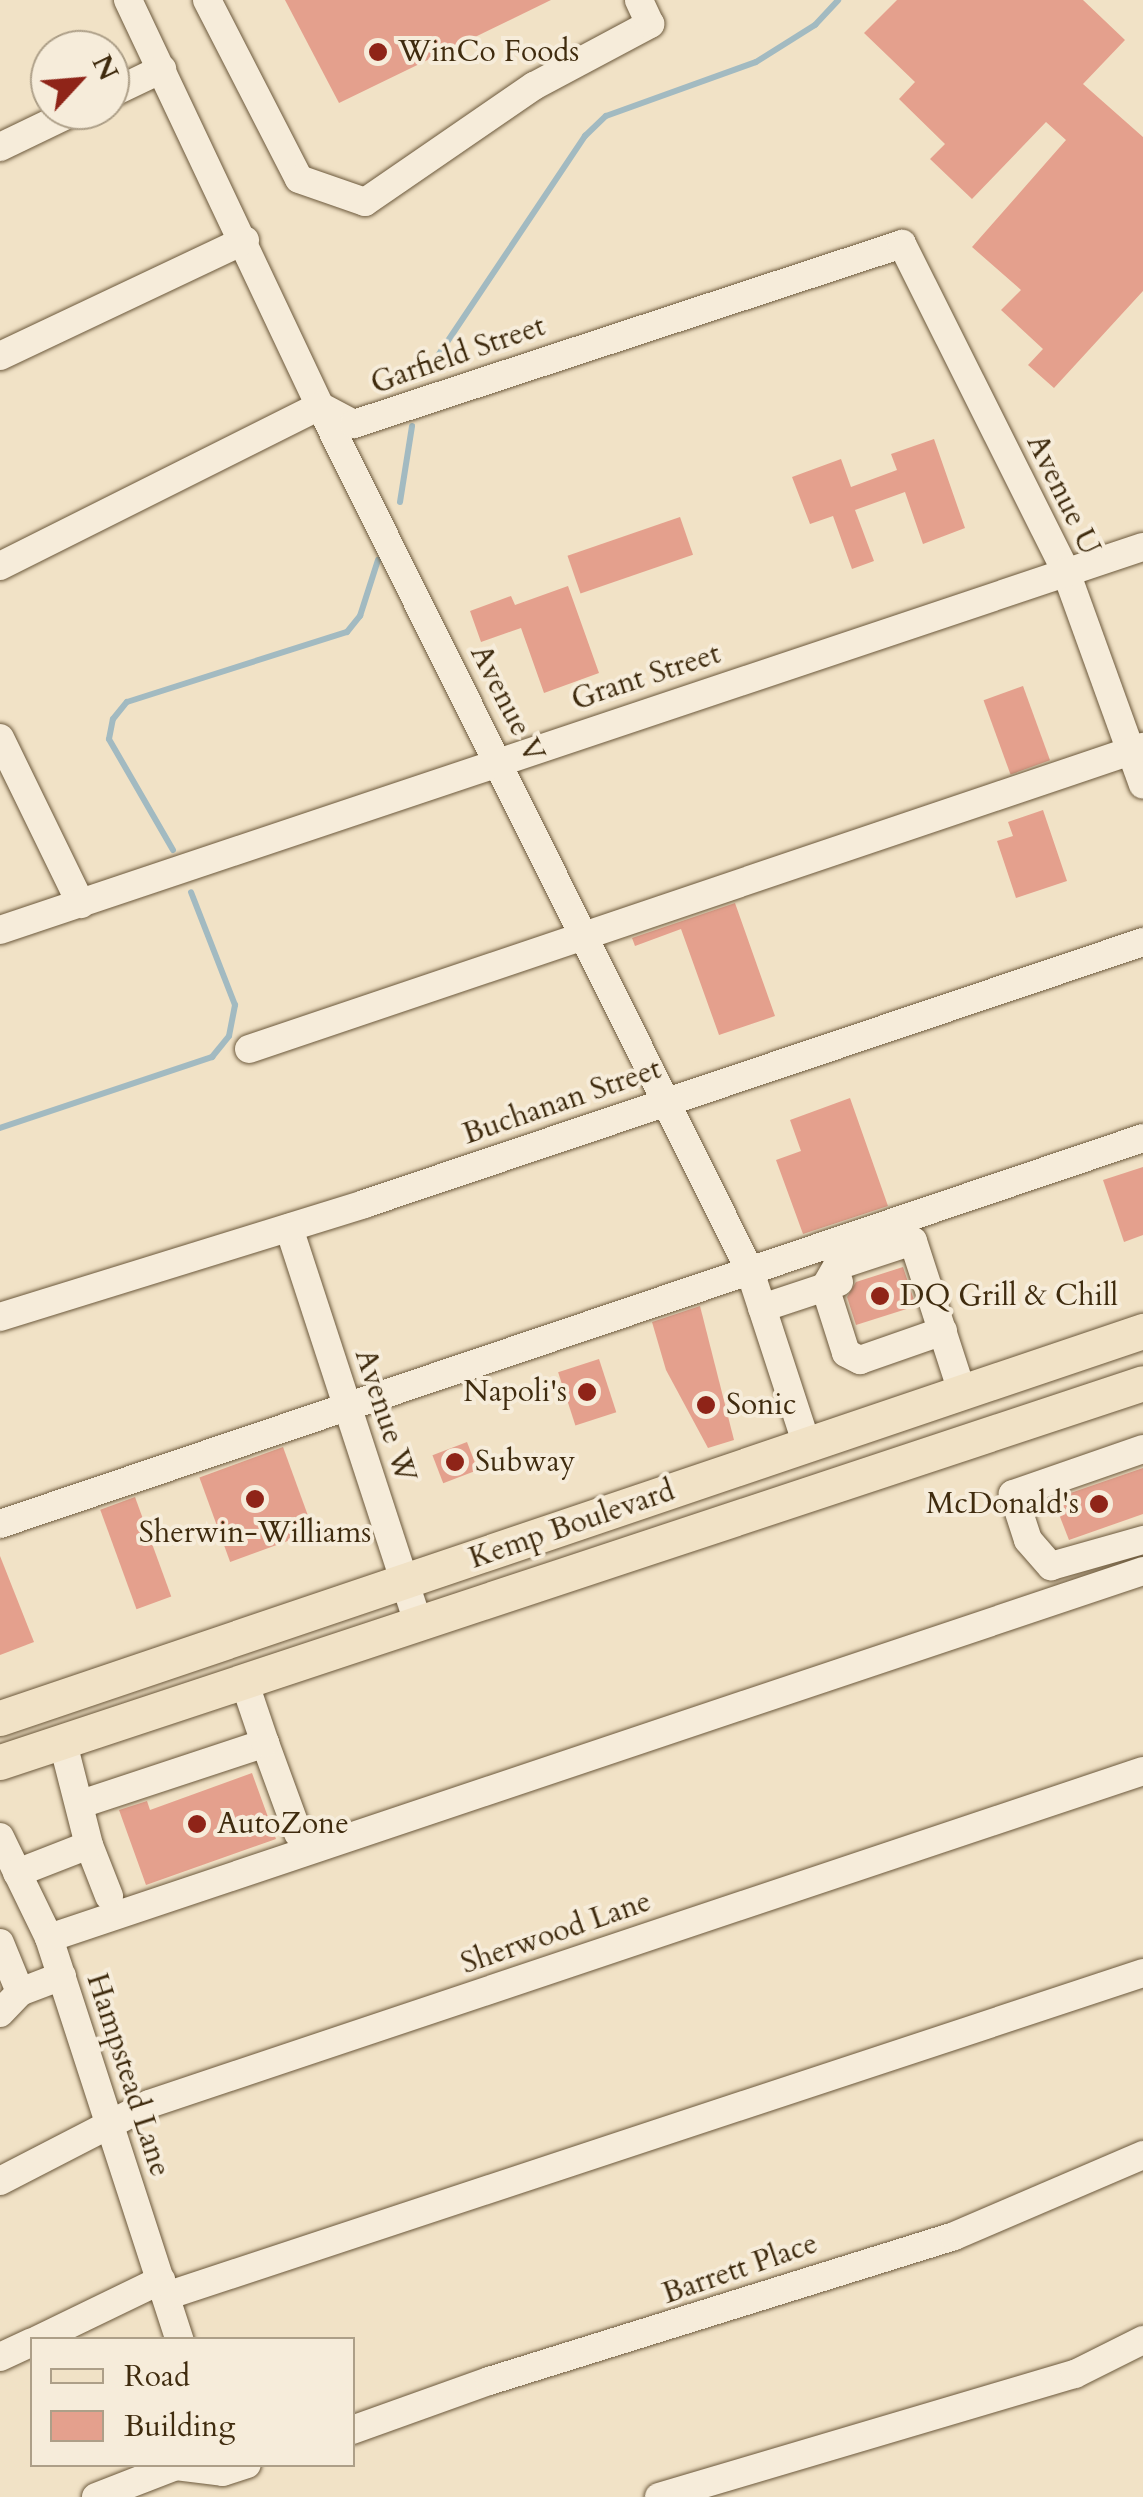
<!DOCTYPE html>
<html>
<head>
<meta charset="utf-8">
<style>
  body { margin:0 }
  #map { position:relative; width:1143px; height:2497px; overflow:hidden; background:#f1e2c6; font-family:Cardo,serif }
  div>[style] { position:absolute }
  .stream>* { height:6px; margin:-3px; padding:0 3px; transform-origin:3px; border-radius:3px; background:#a2bac1 }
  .building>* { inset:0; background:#e4a08d; transform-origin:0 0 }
  .roads { filter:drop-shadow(0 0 2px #6c593c) drop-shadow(0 0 2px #6c593c) }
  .minor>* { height:28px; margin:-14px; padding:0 14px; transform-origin:14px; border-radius:14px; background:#f6ecda }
  .major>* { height:35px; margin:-17.5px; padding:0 17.5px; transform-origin:17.5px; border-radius:17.5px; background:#f1e2c6 }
  .dots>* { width:28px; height:28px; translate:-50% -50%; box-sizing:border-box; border:5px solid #f6ecda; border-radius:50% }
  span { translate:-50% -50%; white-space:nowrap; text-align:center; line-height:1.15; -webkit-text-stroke:8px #f6ecda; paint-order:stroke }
  .poi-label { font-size:30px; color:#3f2b0e }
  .left { translate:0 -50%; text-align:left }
  .right { translate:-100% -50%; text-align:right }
  .street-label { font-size:30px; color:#3f2b0e }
  .legend { position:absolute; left:30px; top:2337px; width:325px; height:130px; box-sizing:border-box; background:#f6ecda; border:2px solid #ad9f88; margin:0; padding:12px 18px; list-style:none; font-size:30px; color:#3f2b0e }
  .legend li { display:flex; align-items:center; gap:20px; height:50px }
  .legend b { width:50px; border:2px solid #ad9f88 }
  .north { position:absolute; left:30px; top:30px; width:100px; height:100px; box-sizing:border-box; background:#f6ecda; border:2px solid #ad9f88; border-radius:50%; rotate:64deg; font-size:28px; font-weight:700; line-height:40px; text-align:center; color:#3f2b0e }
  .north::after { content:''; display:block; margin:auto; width:35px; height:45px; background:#8f2418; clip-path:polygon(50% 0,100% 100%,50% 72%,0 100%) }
</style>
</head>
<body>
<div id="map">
  <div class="stream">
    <div style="left:425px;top:375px;width:288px;rotate:-56.2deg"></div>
    <div style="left:585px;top:136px;width:29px;rotate:-44deg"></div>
    <div style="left:606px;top:116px;width:159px;rotate:-19.8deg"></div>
    <div style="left:756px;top:62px;width:70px;rotate:-32.1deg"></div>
    <div style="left:815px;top:25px;width:34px;rotate:-47deg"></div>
    <div style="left:400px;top:502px;width:77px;rotate:-81deg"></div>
    <div style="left:173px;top:850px;width:128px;rotate:-120deg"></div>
    <div style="left:109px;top:739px;width:20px;rotate:-79deg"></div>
    <div style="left:113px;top:719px;width:22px;rotate:-51deg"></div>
    <div style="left:127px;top:702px;width:231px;rotate:-17.7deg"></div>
    <div style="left:347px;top:632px;width:21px;rotate:-51deg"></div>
    <div style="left:360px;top:616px;width:59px;rotate:-72.2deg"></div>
    <div style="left:0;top:1128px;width:224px;rotate:-18.5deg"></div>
    <div style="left:212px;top:1057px;width:27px;rotate:-51deg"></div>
    <div style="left:229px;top:1036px;width:32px;rotate:-79deg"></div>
    <div style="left:235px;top:1005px;width:121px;rotate:-111.3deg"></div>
  </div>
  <div class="building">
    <div style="clip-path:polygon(285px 0,551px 0,339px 103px)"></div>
    <div style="clip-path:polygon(897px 0,1083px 0,1125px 40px,1083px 84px,1143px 137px,1143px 291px,1054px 388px,1028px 365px,1043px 349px,1001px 310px,1021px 290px,972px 247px,1066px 140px,1046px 122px,972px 199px,930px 159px,945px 144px,899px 99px,915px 82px,864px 33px)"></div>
    <div style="clip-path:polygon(934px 439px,965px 528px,923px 544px,905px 492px,855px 510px,874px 561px,852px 569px,833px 516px,810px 524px,792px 477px,841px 459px,851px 487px,897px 470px,891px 454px)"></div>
    <div style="left:680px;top:517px;width:40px;height:119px;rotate:71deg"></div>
    <div style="clip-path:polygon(568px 586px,599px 673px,544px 693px,521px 628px,481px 642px,470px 611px,511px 596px,515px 605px)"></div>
    <div style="left:1023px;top:686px;width:79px;height:42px;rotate:70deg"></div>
    <div style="clip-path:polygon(1043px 810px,1067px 881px,1016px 898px,997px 841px,1013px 836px,1008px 822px)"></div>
    <div style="clip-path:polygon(735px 903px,775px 1016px,719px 1035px,681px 929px,635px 946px,632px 938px)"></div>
    <div style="clip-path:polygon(850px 1098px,888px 1206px,803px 1234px,776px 1160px,801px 1151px,790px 1120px)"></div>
    <div style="clip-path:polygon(1143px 1167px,1143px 1235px,1124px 1242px,1103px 1180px)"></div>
    <div style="clip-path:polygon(903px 1267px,916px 1306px,856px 1325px,847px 1297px,856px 1282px)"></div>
    <div style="clip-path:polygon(700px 1306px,734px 1440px,708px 1448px,666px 1370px,652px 1322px)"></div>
    <div style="left:599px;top:1359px;width:56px;height:43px;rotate:72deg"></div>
    <div style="left:467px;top:1442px;width:30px;height:37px;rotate:69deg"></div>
    <div style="left:283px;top:1447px;width:90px;height:89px;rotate:70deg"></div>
    <div style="clip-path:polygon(1143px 1468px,1143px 1514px,1069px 1540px,1053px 1499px)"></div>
    <div style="left:135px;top:1497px;width:106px;height:37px;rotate:70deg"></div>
    <div style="clip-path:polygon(0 1556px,34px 1642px,0 1655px)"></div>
    <div style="clip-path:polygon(252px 1773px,276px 1839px,146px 1885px,119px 1810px,147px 1801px,150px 1810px)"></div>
  </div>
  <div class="roads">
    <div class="minor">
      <div style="left:128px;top:0;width:449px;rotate:64.7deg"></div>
      <div style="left:320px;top:406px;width:966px;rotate:63.57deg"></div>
      <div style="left:750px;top:1271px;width:183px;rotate:71.9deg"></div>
      <div style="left:207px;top:0;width:201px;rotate:62.8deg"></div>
      <div style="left:299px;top:179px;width:70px;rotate:19.2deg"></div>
      <div style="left:365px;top:202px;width:205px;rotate:-34.5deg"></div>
      <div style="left:534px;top:86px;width:132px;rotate:-28.1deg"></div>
      <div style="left:650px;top:24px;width:26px;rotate:-115deg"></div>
      <div style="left:110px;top:94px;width:58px;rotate:-25.7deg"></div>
      <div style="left:0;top:147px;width:85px;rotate:-25.7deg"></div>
      <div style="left:0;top:356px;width:271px;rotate:-25.3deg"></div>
      <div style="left:0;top:566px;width:358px;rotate:-26.6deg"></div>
      <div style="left:320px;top:406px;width:38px;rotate:28deg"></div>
      <div style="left:354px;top:424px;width:577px;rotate:-18.18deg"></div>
      <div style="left:902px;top:244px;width:367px;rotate:63.4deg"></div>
      <div style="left:1066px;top:572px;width:226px;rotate:70.1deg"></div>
      <div style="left:0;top:738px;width:185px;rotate:64deg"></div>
      <div style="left:0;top:930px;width:1205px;rotate:-18.53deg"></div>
      <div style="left:249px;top:1049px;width:944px;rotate:-18.67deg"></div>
      <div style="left:289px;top:1228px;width:416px;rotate:71.9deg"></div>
      <div style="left:839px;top:1282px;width:15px;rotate:160deg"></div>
      <div style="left:825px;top:1287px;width:69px;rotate:72.3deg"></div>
      <div style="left:846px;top:1353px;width:16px;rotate:27deg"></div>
      <div style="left:860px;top:1360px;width:88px;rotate:-19.3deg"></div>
      <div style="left:762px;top:1308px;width:66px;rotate:-18.4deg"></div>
      <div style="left:825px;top:1287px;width:24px;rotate:-60deg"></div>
      <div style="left:837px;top:1266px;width:80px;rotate:-18.2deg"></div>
      <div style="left:913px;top:1241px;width:159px;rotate:72deg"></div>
      <div style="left:0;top:1317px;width:381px;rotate:-17.2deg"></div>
      <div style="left:364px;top:1204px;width:822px;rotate:-18.59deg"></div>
      <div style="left:1143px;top:1449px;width:138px;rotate:160.9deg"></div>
      <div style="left:1013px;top:1494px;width:48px;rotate:71.9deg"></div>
      <div style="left:1028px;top:1540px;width:35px;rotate:49deg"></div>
      <div style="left:1051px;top:1566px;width:96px;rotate:-15.8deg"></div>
      <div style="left:0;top:1524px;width:1206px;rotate:-18.66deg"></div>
      <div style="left:265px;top:1743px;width:96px;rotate:69.9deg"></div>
      <div style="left:81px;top:1804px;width:194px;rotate:-18.3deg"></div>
      <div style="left:265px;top:1743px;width:65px;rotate:-108.7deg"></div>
      <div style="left:0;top:1837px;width:112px;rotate:64.1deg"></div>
      <div style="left:49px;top:1938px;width:423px;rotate:72deg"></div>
      <div style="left:89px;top:1845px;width:55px;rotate:68.6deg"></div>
      <div style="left:17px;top:1873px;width:77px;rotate:-21.3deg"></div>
      <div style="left:89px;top:1845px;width:105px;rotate:-104.3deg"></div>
      <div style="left:49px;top:1938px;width:1154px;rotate:-18.54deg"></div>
      <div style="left:0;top:1943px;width:53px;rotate:67.8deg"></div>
      <div style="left:20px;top:1992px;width:45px;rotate:-20.9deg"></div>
      <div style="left:0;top:2013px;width:29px;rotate:-46deg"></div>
      <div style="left:0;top:2181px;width:168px;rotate:-27.3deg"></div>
      <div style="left:149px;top:2104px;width:1048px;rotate:-18.52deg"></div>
      <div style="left:166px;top:2296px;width:1029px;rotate:-18.29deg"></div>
      <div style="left:37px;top:2340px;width:138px;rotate:-25.8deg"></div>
      <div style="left:0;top:2357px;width:35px;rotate:-25deg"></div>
      <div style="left:352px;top:2430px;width:145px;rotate:-19.7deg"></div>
      <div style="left:489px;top:2381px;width:487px;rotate:-17.3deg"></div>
      <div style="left:954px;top:2236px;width:206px;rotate:-23.2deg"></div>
      <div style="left:96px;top:2497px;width:86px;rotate:-21.2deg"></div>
      <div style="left:176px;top:2466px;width:47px;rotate:7.3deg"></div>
      <div style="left:223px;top:2472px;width:25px;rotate:-18deg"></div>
      <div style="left:659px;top:2497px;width:434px;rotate:-16.5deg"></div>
      <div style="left:1075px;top:2374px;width:76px;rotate:-26.6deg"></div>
    </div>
    <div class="major">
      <div style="left:0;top:1718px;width:1207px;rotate:-18.71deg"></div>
      <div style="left:0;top:1762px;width:1204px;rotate:-18.34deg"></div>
    </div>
  </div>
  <div class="dots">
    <div style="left:378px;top:52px;background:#8f2418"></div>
    <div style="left:880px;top:1296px;background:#8f2418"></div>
    <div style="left:587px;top:1392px;background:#8f2418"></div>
    <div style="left:706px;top:1405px;background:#8f2418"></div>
    <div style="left:455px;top:1462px;background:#8f2418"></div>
    <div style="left:255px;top:1499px;background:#8f2418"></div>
    <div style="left:1099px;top:1504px;background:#8f2418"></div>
    <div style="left:197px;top:1824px;background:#8f2418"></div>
  </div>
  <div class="poi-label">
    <span class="left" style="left:398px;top:52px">WinCo Foods</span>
    <span class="left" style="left:900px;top:1296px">DQ Grill &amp; Chill</span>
    <span class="right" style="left:567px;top:1392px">Napoli's</span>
    <span class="left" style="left:726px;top:1405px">Sonic</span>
    <span class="left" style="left:475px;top:1462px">Subway</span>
    <span class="right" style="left:1079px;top:1504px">McDonald's</span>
    <span style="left:255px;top:1533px">Sherwin-Williams</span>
    <span class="left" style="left:217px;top:1824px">AutoZone</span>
  </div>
  <div class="street-label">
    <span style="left:458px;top:355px;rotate:-19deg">Garfield Street</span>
    <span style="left:1063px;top:495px;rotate:64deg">Avenue U</span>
    <span style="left:646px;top:677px;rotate:-18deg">Grant Street</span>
    <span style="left:507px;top:704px;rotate:63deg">Avenue V</span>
    <span style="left:562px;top:1102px;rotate:-19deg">Buchanan Street</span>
    <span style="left:385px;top:1416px;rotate:72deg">Avenue W</span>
    <span style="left:572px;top:1525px;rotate:-19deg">Kemp Boulevard</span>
    <span style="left:556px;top:1933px;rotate:-19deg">Sherwood Lane</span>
    <span style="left:128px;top:2075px;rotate:72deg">Hampstead Lane</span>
    <span style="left:740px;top:2269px;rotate:-19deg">Barrett Place</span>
  </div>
  <ul class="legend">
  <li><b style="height:12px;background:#f1e2c6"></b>Road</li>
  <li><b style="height:28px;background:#e4a08d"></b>Building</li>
  </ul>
  <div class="north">N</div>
</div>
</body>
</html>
